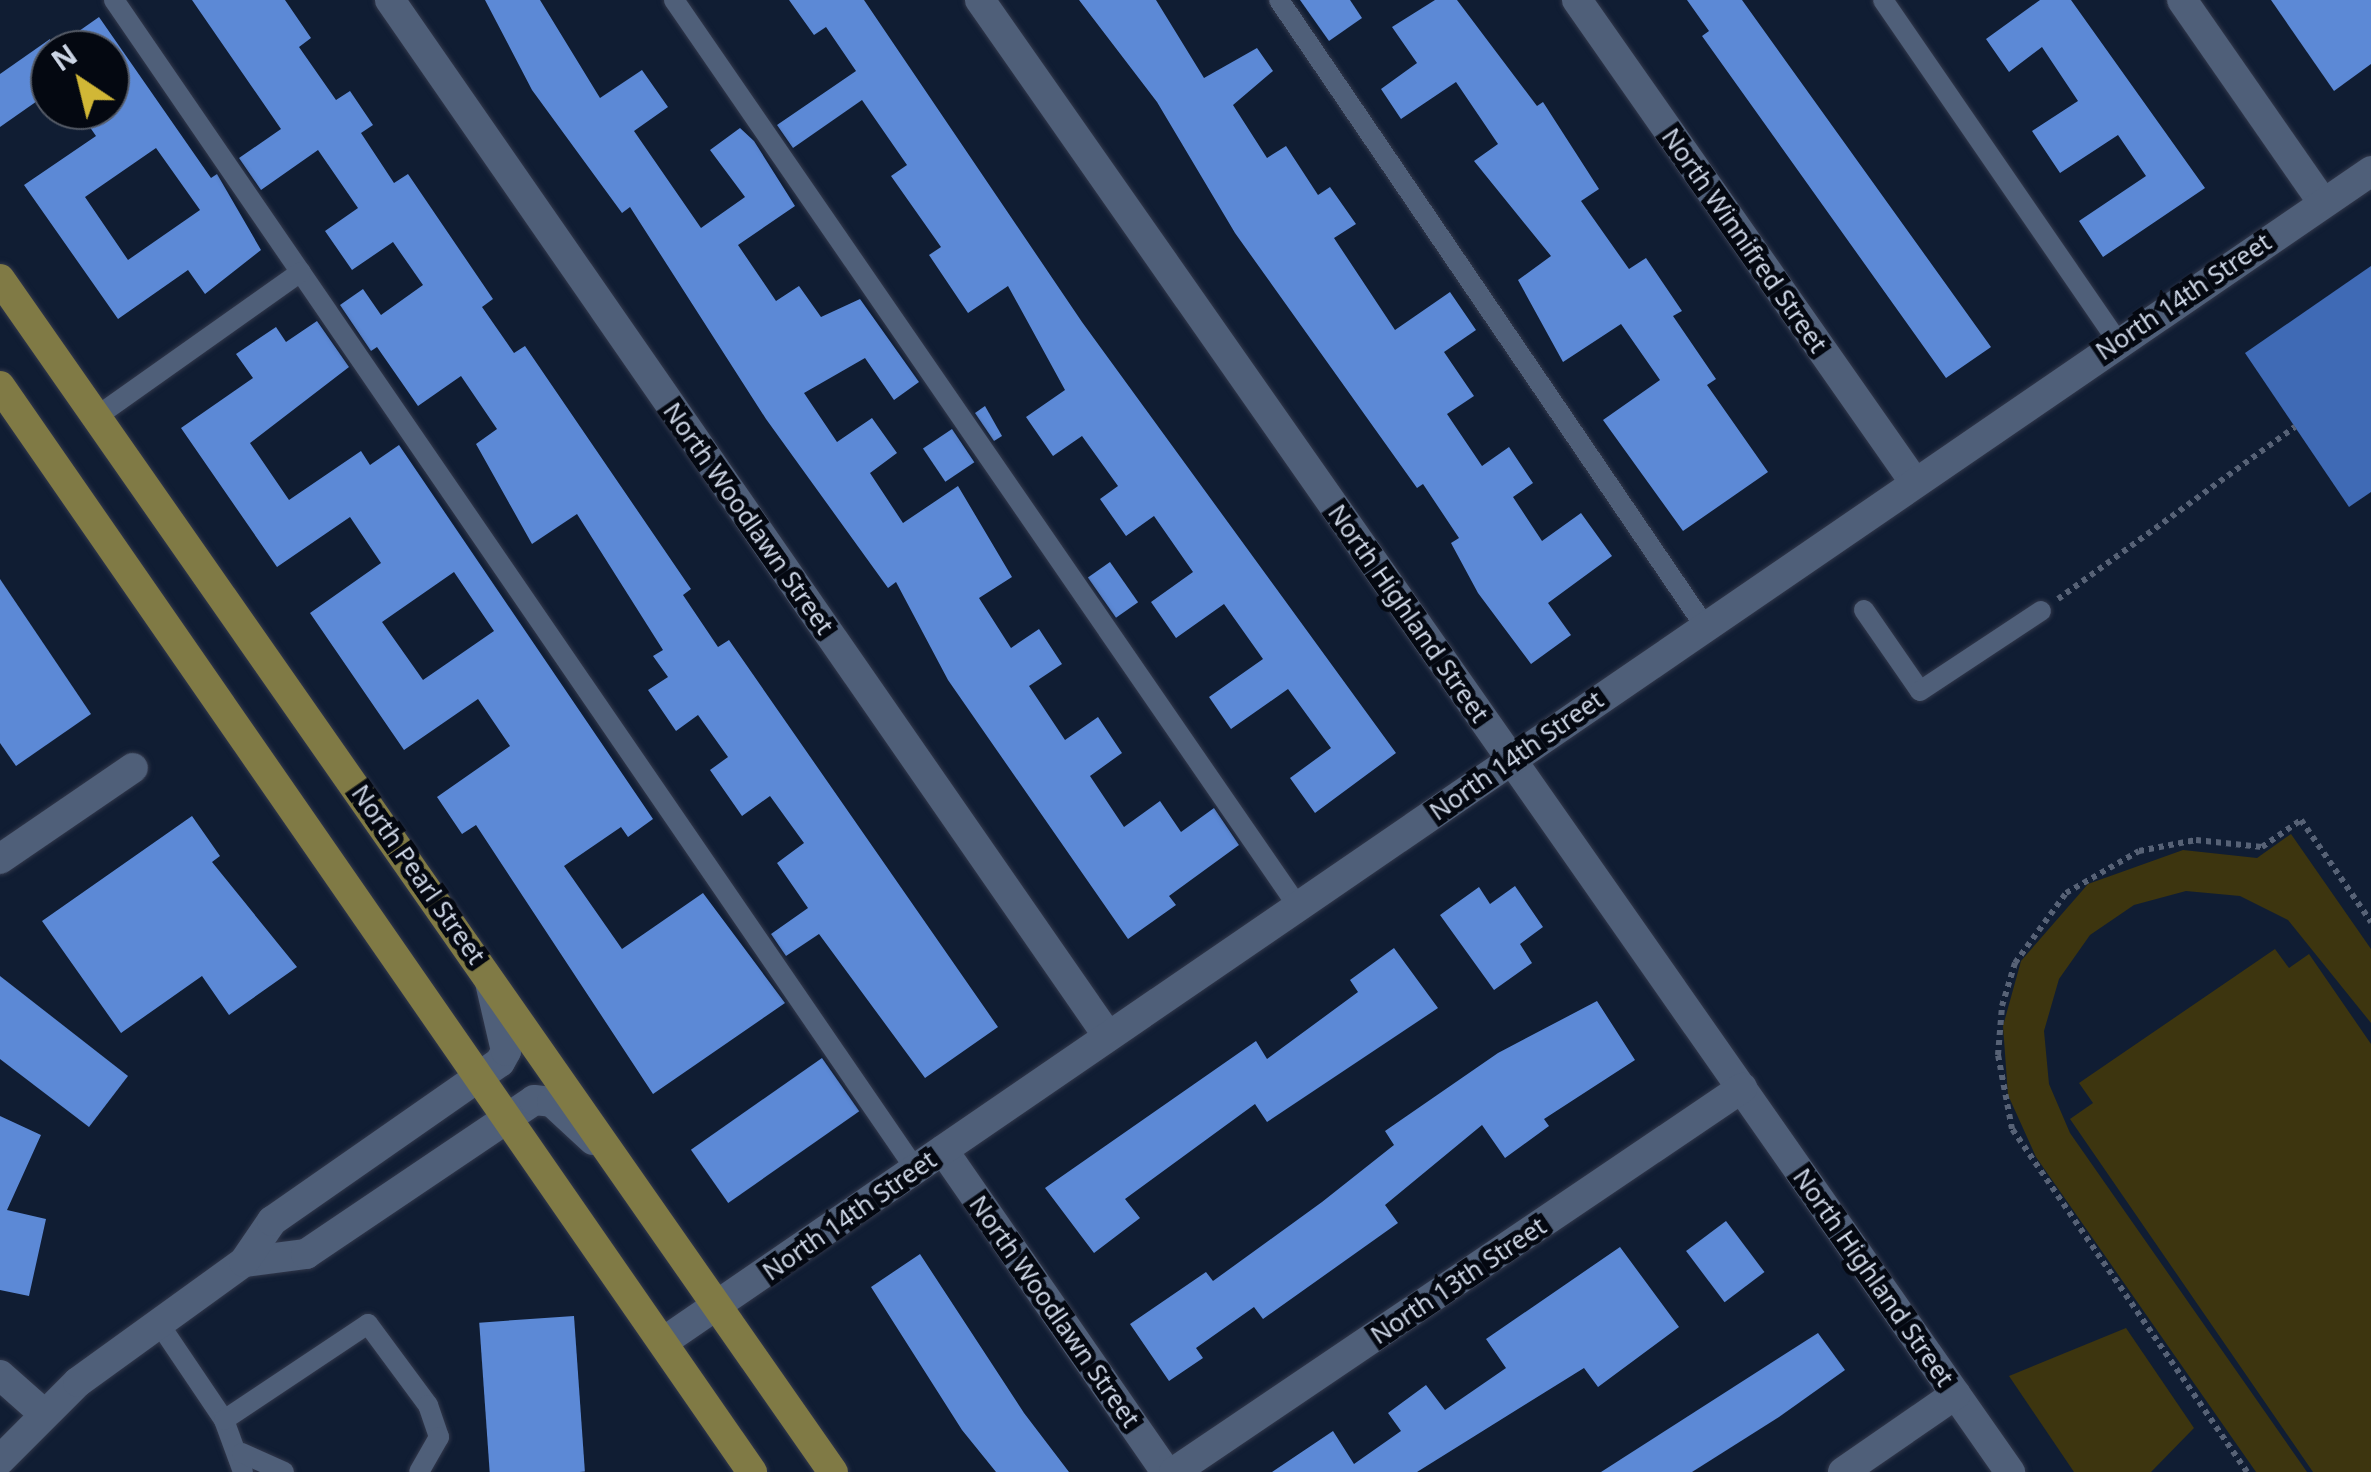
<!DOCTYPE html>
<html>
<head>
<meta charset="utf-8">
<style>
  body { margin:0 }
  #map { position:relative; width:2371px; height:1472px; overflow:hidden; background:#101d33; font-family:"Noto Sans",sans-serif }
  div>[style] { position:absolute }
  .green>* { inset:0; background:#3d350f }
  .water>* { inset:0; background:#3f6ab5 }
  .building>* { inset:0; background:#5c89d6; transform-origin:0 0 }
  .path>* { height:6px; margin-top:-3px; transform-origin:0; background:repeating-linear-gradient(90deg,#576276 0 5px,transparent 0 10px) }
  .roads { filter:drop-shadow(0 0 2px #32384b) drop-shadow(0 0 2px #32384b) }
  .lane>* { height:20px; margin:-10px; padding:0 10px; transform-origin:10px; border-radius:10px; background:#4f5f79 }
  .street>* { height:30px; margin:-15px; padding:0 15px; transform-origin:15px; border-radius:15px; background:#4f5f79 }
  .primary>* { height:30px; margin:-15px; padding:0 15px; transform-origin:15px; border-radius:15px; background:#807a45 }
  span { translate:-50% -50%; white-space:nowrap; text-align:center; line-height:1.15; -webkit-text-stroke:10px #040811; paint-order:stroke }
  .street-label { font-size:25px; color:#ccd5e5 }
  .north { position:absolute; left:30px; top:30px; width:100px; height:100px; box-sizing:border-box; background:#040811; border:2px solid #545a66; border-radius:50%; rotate:325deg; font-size:28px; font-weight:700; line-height:40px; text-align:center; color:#ccd5e5 }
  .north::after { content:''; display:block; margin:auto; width:35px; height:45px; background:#d1b736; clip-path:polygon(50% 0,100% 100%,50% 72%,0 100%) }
</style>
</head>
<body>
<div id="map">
  <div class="green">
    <div style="clip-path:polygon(2291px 834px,2371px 949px,2371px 1023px,2288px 920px,2240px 896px,2186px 891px,2134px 905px,2090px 935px,2059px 979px,2044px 1031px,2049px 1084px,2070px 1133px,2307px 1472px,2256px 1472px,2036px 1157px,2008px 1095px,2003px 1026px,2021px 961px,2088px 884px,2183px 850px,2257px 858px)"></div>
    <div style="clip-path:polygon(2275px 949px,2289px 968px,2309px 954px,2371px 1044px,2371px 1472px,2313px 1472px,2070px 1119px,2093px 1103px,2079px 1083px)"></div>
    <div style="clip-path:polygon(2126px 1328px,2194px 1428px,2151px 1472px,2074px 1472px,2009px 1376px)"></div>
  </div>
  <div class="water">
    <div style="clip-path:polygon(2371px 266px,2371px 492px,2349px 507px,2245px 353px)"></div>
  </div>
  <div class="building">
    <div style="clip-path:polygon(192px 0,285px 0,311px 38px,299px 47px,336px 100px,350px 91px,373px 125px,361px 133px,394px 183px,408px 174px,493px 299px,482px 307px,514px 353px,525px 346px,691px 589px,683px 595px,718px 647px,729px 640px,998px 1027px,925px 1078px,819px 934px,786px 956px,771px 934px,808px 908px,777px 863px,804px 843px,770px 796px,742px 816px,710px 770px,728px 757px,698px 715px,676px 731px,648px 690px,668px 677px,653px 656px,663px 650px,577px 514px,532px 544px,476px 444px,497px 429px,461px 376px,418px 406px,377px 347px,371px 351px,340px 305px,363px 289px,381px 315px,423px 285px,393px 242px,352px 270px,325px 231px,358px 208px,318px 150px,261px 190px,239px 158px,281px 129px)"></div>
    <div style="clip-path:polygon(485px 0,540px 0,600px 98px,642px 70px,668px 107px,634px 131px,701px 228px,745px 197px,710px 150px,740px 128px,754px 141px,795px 206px,738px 245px,776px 301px,799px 286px,821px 317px,860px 299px,919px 382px,894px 400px,865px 358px,804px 393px,837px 442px,872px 418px,897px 453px,870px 473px,903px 523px,958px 486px,1012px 577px,979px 598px,1011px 648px,1039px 629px,1062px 664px,1029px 686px,1065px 740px,1098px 717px,1122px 753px,1090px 776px,1124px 827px,1160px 801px,1181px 832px,1214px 808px,1239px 845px,1169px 896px,1176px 905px,1128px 939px,948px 680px,896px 582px,888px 588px,766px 419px,630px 207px,622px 213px,532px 90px)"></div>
    <div style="clip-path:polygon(789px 0,864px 0,1082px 322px,1396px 753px,1315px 813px,1290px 778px,1331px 748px,1288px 689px,1231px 729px,1209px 697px,1263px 659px,1224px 604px,1176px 638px,1151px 602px,1193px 572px,1154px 516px,1126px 536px,1100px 499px,1118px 486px,1082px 436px,1053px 456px,1026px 417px,1065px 390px,1008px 286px,968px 313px,929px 255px,941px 247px,891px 176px,907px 165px,862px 100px,793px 148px,777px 125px,856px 71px,826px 27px,814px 35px)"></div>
    <div style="clip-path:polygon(1079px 0,1156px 0,1204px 78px,1257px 48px,1273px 71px,1233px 105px,1267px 158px,1286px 146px,1318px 195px,1330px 187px,1356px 224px,1334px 238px,1395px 330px,1450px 292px,1476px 330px,1444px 352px,1474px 396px,1447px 414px,1482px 466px,1509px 447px,1533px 483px,1513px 497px,1542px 541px,1581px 513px,1612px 556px,1548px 603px,1571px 635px,1531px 664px,1478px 593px,1451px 543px,1459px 538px,1423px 484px,1417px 488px,1235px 233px,1157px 102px)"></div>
    <div style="clip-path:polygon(1300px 0,1350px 0,1362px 18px,1329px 41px)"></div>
    <div style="clip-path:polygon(1435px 0,1457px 0,1537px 106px,1543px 102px,1599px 189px,1581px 201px,1629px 269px,1646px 258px,1682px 311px,1673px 316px,1716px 379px,1707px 385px,1768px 472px,1683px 531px,1603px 420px,1660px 380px,1621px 324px,1563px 362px,1518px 280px,1551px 256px,1474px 161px,1498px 144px,1456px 82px,1401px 119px,1381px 89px,1417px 63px,1392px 27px)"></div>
    <div style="clip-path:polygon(1687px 0,1742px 0,1991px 347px,1946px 378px,1702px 36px,1709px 31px)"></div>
    <div style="clip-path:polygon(2040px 0,2071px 0,2205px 188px,2103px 257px,2079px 221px,2146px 176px,2118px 135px,2060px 173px,2032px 131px,2078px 101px,2042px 47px,2009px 72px,1986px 39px)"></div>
    <div style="clip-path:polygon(2271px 0,2371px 0,2371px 64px,2334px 91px)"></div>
    <div style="clip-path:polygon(evenodd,99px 17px,211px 178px,217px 174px,261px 250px,205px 294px,188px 270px,118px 319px,24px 185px,96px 136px,78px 110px,110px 110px,110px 50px,52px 50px,99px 17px,156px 148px,200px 210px,128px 260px,85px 197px,156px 148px)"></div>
    <div style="clip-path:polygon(50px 39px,50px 92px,0 127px,0 74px)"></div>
    <div style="clip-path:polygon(evenodd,317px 321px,349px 367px,250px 443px,289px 500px,361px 451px,370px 465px,399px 445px,653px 819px,628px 837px,621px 827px,564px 866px,622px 949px,703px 893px,785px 1003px,653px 1094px,476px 825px,462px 834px,437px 797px,510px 746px,478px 699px,404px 750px,310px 613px,381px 563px,350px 517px,277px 567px,181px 428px,253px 378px,236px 354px,276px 327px,286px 342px,317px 321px,454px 572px,494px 631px,423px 680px,382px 622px,454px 572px)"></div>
    <div style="clip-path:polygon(985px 406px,1002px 436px,994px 441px,975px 413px)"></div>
    <div style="left:952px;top:429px;width:40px;height:35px;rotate:56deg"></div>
    <div style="left:1110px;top:562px;width:49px;height:27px;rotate:55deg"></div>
    <div style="clip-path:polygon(0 579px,91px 714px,16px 766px,0 743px)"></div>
    <div style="clip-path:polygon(192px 816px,220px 856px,212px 862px,297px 967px,229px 1015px,202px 976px,121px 1033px,42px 921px)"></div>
    <div style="clip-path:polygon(1515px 886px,1543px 927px,1520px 944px,1532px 963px,1494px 990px,1440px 915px,1479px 887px,1490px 904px)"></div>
    <div style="clip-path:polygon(1394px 948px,1438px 1008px,1267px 1122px,1255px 1104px,1125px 1199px,1140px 1218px,1094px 1253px,1045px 1188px,1256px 1041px,1267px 1059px,1358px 992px,1350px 980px)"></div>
    <div style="clip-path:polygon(0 976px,128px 1076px,89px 1127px,0 1059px)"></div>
    <div style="clip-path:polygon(1597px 1001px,1635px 1060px,1544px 1119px,1549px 1126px,1505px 1158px,1482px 1125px,1385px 1205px,1398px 1223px,1263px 1319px,1254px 1307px,1196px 1348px,1203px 1358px,1169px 1381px,1130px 1324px,1206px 1272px,1213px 1281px,1322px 1202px,1394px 1145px,1385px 1131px,1498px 1053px)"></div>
    <div style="left:822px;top:1058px;width:65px;height:160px;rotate:55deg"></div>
    <div style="clip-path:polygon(0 1116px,41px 1135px,7px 1210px,46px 1219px,29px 1296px,0 1290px)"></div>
    <div style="left:1726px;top:1221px;width:64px;height:50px;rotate:53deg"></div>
    <div style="clip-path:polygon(1620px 1247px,1679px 1327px,1598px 1387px,1584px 1368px,1417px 1472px,1272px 1472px,1333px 1431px,1354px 1464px,1401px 1431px,1388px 1413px,1426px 1385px,1445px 1410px,1506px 1368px,1486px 1339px)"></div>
    <div style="clip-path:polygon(920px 1254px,1024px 1413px,1069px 1472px,996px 1472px,962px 1430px,871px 1287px)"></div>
    <div style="left:574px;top:1316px;width:156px;height:95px;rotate:86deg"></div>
    <div style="clip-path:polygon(1818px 1333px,1845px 1370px,1779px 1417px,1692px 1472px,1601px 1472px)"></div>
  </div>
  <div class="path">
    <div style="left:2058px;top:599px;width:293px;rotate:-36deg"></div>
    <div style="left:2247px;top:1472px;width:416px;rotate:-124.4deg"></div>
    <div style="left:2012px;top:1129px;width:75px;rotate:-100.7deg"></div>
    <div style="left:1998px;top:1055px;width:49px;rotate:-85.3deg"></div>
    <div style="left:2002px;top:1006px;width:45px;rotate:-73.2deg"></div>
    <div style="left:2015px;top:963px;width:87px;rotate:-53.9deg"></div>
    <div style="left:2066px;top:893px;width:84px;rotate:-29.9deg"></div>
    <div style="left:2139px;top:851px;width:58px;rotate:-10.9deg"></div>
    <div style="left:2196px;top:840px;width:66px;rotate:6.1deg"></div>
    <div style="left:2262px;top:847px;width:47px;rotate:-34.7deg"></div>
    <div style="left:2301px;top:820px;width:124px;rotate:55.5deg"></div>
  </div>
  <div class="roads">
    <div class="lane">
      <div style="left:114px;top:0;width:1418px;rotate:55.57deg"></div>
      <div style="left:674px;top:0;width:1099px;rotate:55.46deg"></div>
      <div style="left:1279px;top:0;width:756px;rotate:55.78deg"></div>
      <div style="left:1883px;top:0;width:413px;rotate:55.5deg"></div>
      <div style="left:96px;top:417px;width:251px;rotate:-35.3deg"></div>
      <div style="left:1864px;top:610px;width:98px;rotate:55.3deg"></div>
      <div style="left:1920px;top:691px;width:145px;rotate:-33.5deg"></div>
      <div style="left:158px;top:1322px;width:118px;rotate:56deg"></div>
      <div style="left:224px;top:1420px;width:55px;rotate:69.9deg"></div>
      <div style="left:224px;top:1420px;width:173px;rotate:-33.7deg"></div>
      <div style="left:368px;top:1324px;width:101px;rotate:53.5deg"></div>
      <div style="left:428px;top:1405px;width:34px;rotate:71deg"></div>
      <div style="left:439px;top:1437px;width:40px;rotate:119.7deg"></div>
      <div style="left:242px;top:1453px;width:46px;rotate:24.3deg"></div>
    </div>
    <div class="street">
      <div style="left:390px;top:0;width:1260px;rotate:55.28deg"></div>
      <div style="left:980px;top:0;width:1797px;rotate:55.02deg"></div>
      <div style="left:1577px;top:0;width:586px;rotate:55.01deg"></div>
      <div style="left:2182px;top:0;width:247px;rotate:55.2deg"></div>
      <div style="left:0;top:859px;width:161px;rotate:-34.4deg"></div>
      <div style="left:943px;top:1150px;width:392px;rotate:55.3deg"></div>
      <div style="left:244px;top:1262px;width:63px;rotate:-7.4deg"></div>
      <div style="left:306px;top:1254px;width:275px;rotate:-34deg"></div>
      <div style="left:534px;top:1100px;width:18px;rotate:6deg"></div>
      <div style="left:552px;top:1102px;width:56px;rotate:42.8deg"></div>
      <div style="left:663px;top:1342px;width:2071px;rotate:-34.43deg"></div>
      <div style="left:0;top:1375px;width:57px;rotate:41.5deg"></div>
      <div style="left:0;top:1460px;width:110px;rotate:-45deg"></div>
      <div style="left:78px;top:1382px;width:205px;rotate:-35.9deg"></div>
      <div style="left:244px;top:1262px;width:50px;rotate:-55.7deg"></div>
      <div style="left:272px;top:1221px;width:278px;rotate:-34.9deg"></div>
      <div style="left:500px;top:1062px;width:13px;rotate:-61deg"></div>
      <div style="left:506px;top:1051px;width:71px;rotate:-103.1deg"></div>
      <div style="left:1174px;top:1472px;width:686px;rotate:-34.06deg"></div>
      <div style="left:1843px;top:1472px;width:137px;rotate:-34.6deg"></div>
    </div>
    <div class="primary">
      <div style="left:0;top:279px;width:1455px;rotate:55.08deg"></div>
      <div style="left:0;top:386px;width:1321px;rotate:55.3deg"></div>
    </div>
  </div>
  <div class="street-label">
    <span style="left:1745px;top:240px;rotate:55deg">North Winnifred Street</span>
    <span style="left:2183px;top:296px;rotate:-34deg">North 14th Street</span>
    <span style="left:749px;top:518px;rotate:55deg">North Woodlawn Street</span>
    <span style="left:1409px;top:613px;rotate:55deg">North Highland Street</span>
    <span style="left:1516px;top:755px;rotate:-35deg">North 14th Street</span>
    <span style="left:419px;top:874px;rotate:55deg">North Pearl Street</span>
    <span style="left:849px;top:1215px;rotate:-35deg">North 14th Street</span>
    <span style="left:1874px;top:1277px;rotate:55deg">North Highland Street</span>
    <span style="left:1458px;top:1280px;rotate:-34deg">North 13th Street</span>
    <span style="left:1055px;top:1311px;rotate:55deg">North Woodlawn Street</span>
  </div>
  <div class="north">N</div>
</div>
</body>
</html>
